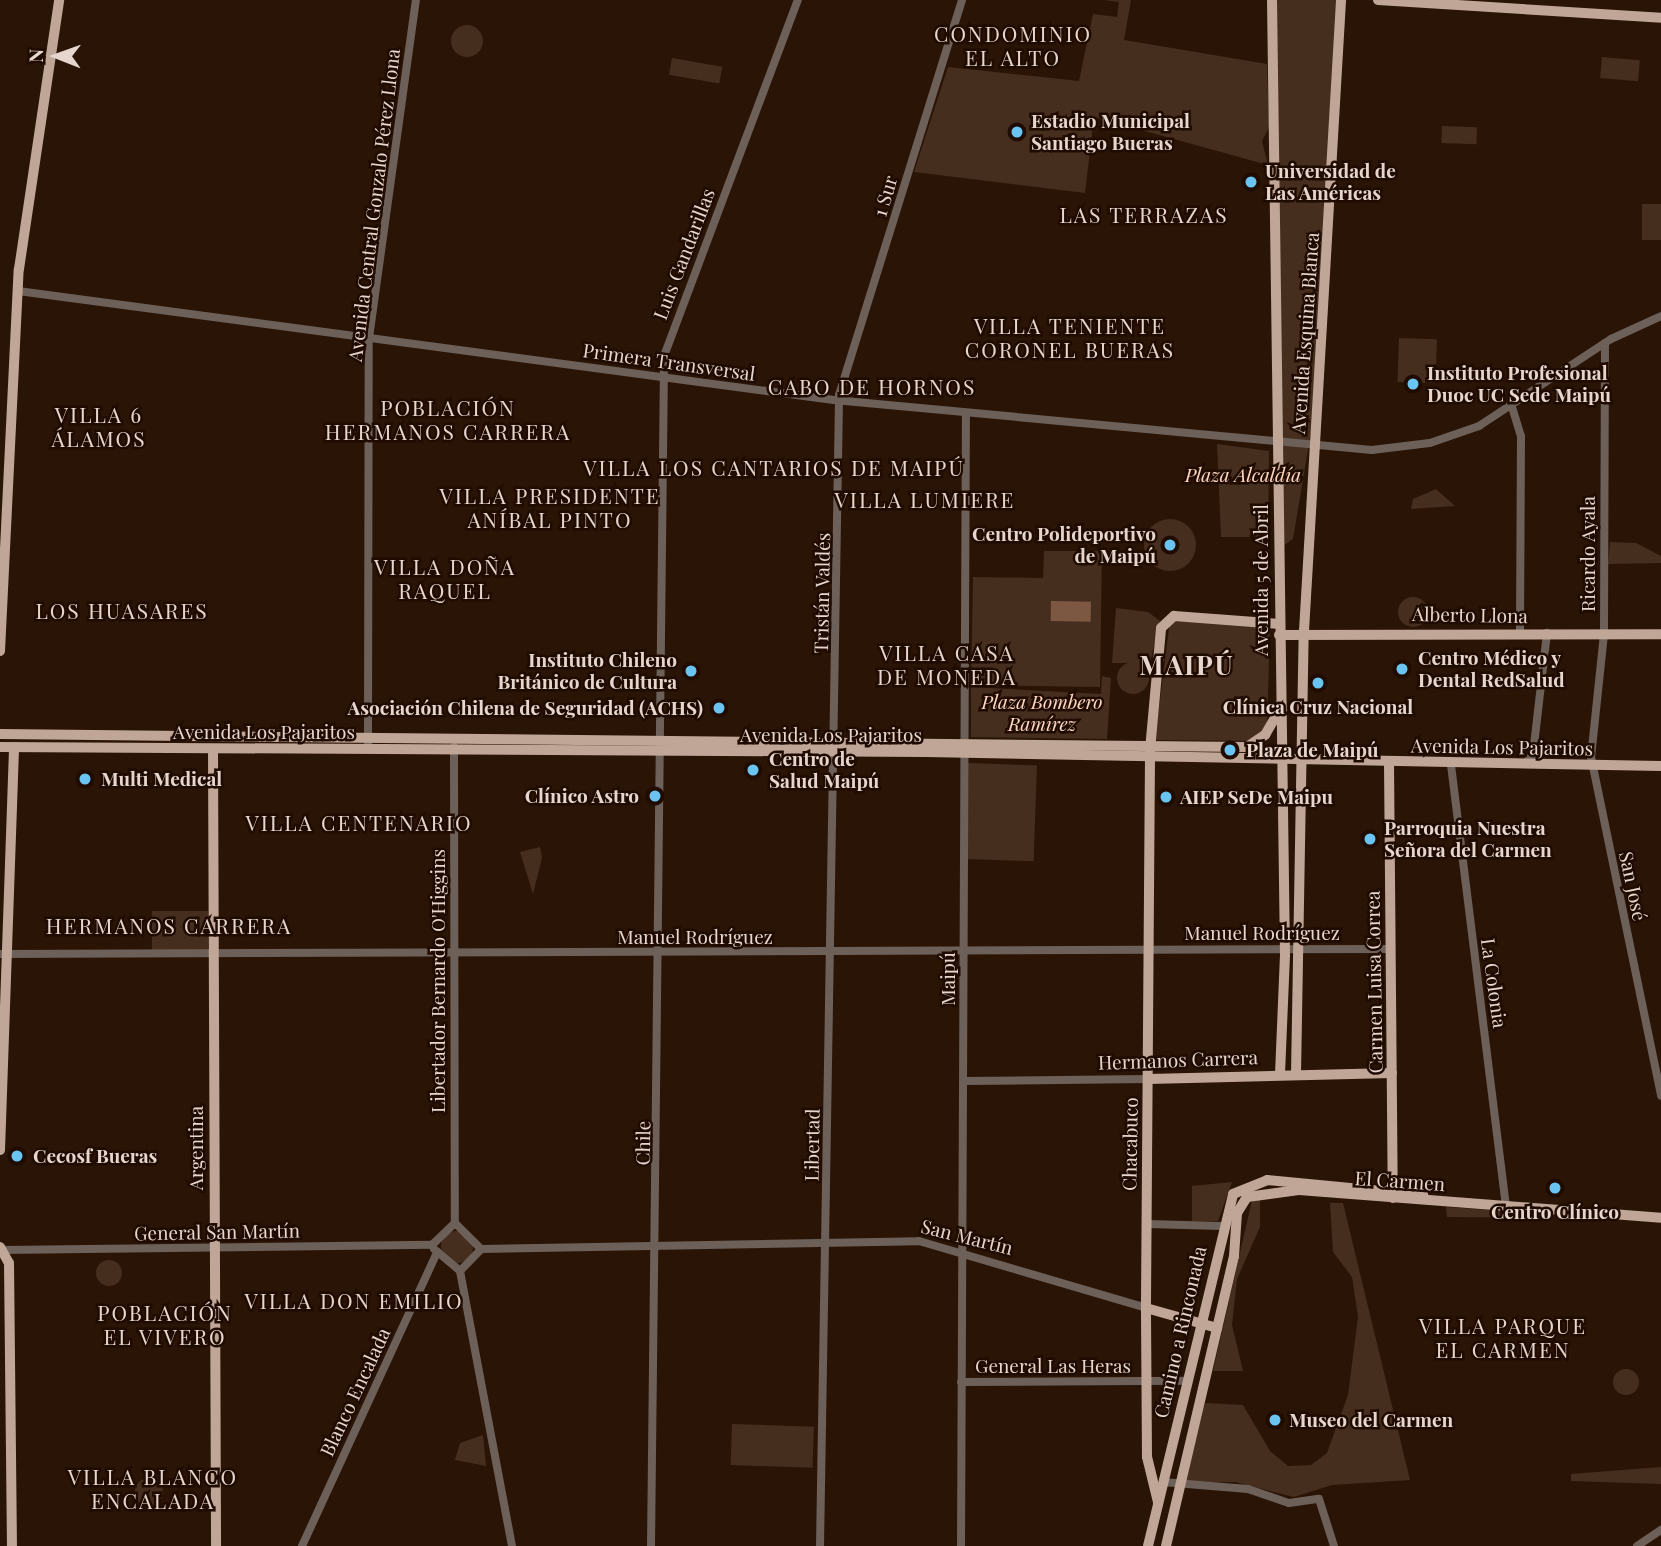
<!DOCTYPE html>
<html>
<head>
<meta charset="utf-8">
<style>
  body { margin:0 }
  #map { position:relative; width:1661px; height:1546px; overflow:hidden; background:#2a1406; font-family:"Playfair Display",serif }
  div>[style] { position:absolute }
  .green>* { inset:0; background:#462e1f; transform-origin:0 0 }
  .round { border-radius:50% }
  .water>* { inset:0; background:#7c5842; transform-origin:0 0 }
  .minor>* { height:8px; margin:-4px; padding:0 4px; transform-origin:4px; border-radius:4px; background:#6c6059 }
  .major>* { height:10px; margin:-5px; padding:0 5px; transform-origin:5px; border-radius:5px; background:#c0a697 }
  .dots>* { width:19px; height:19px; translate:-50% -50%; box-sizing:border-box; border:4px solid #200b01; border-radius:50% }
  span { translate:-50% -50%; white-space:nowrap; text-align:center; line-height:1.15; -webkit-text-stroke:5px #200b01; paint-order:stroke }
  .poi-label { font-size:19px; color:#e6d6cd; font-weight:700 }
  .left { translate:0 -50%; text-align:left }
  .right { translate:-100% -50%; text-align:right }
  .street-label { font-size:19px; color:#e6d6cd }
  .park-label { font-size:19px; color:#fed7c1; font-style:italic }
  .neighbourhood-label { font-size:21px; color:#e6d6cd; letter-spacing:2px }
  .district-label { font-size:26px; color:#e6d6cd; font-weight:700; letter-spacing:2px }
  .north { position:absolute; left:21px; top:21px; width:70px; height:70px; -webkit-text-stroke:5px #200b01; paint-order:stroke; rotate:271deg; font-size:19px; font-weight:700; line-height:28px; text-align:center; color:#e6d6cd }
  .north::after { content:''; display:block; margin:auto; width:24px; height:32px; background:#e6d6cd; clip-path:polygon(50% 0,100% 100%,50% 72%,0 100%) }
</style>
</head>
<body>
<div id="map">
  <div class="green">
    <div style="clip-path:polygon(1104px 0,1131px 0,1124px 40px,1267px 64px,1269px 127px,1262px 141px,1268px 165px,1094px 117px,1085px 193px,914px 172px,948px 67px,1079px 81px,1093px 14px,1117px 17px,1119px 2px)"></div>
    <div style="clip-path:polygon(1274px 0,1337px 0,1314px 414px,1293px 539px,1283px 546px)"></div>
    <div class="round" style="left:451px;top:25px;width:32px;height:32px"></div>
    <div style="left:1602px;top:57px;width:38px;height:21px;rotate:5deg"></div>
    <div style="left:672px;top:58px;width:51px;height:17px;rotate:10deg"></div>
    <div style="left:1442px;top:126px;width:35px;height:17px;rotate:2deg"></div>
    <div style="left:1642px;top:204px;width:19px;height:36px"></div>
    <div style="left:1399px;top:338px;width:38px;height:44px;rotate:2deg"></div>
    <div style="clip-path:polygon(1217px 444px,1269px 451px,1268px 537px,1221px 537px)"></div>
    <div style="clip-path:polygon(1436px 489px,1455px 506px,1411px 509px,1413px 499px)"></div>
    <div class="round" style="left:1144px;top:519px;width:52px;height:52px"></div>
    <div style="clip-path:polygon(1610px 542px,1636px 543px,1661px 556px,1661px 563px,1608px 564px)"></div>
    <div style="clip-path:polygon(1044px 551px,1102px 551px,1100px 687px,971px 685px,973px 577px,1043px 578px)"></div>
    <div class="round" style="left:1398px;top:597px;width:30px;height:30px"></div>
    <div style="clip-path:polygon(1116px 608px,1148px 612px,1160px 621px,1150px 663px,1112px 663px)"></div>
    <div style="clip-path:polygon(1170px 620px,1270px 626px,1267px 728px,1254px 741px,1155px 740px)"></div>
    <div class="round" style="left:1117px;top:662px;width:32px;height:32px"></div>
    <div style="clip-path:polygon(1102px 676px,1111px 678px,1107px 739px,971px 737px,971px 687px,1101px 694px)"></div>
    <div style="left:968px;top:763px;width:69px;height:96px;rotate:2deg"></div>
    <div style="clip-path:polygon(540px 847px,542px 858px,533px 894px,520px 852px)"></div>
    <div style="left:152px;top:911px;width:56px;height:39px"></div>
    <div style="clip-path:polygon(1232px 1182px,1218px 1221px,1192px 1221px,1192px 1186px)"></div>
    <div style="clip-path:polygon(1252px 1200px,1260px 1200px,1260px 1227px,1237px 1279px,1232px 1325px,1243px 1371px,1213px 1371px)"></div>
    <div style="clip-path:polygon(1330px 1203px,1343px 1203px,1410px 1480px,1332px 1485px,1294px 1497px,1235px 1482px,1185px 1482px,1205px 1403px,1243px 1405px,1270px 1451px,1288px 1466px,1311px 1465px,1327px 1453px,1348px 1395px,1358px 1317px,1352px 1277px,1333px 1252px)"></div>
    <div style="clip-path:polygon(1446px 1207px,1549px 1214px,1550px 1218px,1447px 1217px)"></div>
    <div class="round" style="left:441px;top:1231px;width:32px;height:32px"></div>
    <div class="round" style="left:96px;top:1260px;width:26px;height:26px"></div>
    <div class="round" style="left:1613px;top:1369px;width:26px;height:26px"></div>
    <div style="left:732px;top:1424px;width:82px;height:41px;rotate:2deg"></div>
    <div style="clip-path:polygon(483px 1435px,486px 1466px,455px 1460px,460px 1443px)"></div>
    <div style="clip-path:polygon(1661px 1467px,1661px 1484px,1571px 1481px,1571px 1474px)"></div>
    <div class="round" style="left:135px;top:1478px;width:28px;height:28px"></div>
  </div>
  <div class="water">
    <div style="left:1051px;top:601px;width:40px;height:20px;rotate:1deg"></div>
  </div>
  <div class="minor">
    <div style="left:18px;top:291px;width:823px;rotate:7.61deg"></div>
    <div style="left:834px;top:400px;width:540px;rotate:5.31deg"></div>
    <div style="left:1372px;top:450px;width:58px;rotate:-6.9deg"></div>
    <div style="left:1430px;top:443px;width:52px;rotate:-19.1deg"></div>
    <div style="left:1479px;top:426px;width:158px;rotate:-33.4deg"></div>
    <div style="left:1611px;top:339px;width:55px;rotate:-24.7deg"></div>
    <div style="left:1605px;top:343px;width:291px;rotate:90.2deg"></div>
    <div style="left:1604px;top:634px;width:124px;rotate:96deg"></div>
    <div style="left:1591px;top:757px;width:346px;rotate:78.3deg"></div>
    <div style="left:1512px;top:407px;width:30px;rotate:73deg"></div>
    <div style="left:1521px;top:436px;width:197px;rotate:90.3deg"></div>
    <div style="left:368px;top:743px;width:405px;rotate:-89.9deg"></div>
    <div style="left:369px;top:338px;width:341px;rotate:-82.1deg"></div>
    <div style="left:454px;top:747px;width:476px;rotate:89.9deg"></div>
    <div style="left:1525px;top:764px;width:13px;rotate:-51deg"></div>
    <div style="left:1533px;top:754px;width:122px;rotate:-83.4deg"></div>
    <div style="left:1451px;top:765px;width:443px;rotate:82.9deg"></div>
    <div style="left:0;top:954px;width:1390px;rotate:-0.21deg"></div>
    <div style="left:964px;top:1081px;width:184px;rotate:-0.6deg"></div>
    <div style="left:1147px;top:1224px;width:75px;rotate:1.5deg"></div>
    <div style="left:432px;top:1245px;width:32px;rotate:-44deg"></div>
    <div style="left:455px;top:1223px;width:37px;rotate:45deg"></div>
    <div style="left:434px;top:1249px;width:34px;rotate:40deg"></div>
    <div style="left:460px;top:1271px;width:30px;rotate:-46deg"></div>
    <div style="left:481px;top:1249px;width:438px;rotate:-1deg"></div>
    <div style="left:919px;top:1241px;width:237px;rotate:16.4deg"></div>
    <div style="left:2px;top:1250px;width:430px;rotate:-0.7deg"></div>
    <div style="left:460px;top:1271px;width:280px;rotate:79.3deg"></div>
    <div style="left:961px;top:1382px;width:225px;rotate:-0.3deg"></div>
    <div style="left:1163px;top:1482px;width:85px;rotate:4.7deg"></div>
    <div style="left:1248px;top:1489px;width:43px;rotate:18.9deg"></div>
    <div style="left:1289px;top:1503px;width:30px;rotate:-8deg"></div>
    <div style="left:1319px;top:1499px;width:49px;rotate:72.3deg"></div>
    <div style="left:302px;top:1546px;width:324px;rotate:-65.3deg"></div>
    <div style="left:651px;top:1546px;width:1190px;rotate:-89.37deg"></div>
    <div style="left:664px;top:356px;width:380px;rotate:-69.4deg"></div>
    <div style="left:820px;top:1546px;width:1151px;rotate:-89.05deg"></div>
    <div style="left:839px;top:395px;width:414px;rotate:-72.7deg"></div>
    <div style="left:961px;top:1546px;width:1133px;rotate:-89.75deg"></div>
    <div style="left:1637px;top:1546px;width:29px;rotate:-34deg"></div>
  </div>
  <div class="major">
    <div style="left:1272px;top:0;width:955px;rotate:89.22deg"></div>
    <div style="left:1285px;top:955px;width:119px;rotate:92.4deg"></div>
    <div style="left:1378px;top:0;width:284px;rotate:3.6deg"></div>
    <div style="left:1279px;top:635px;width:382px;rotate:-0.1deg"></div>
    <div style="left:0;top:651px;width:382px;rotate:-87.2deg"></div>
    <div style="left:19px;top:269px;width:272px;rotate:-81.5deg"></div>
    <div style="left:0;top:734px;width:1247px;rotate:0.6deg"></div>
    <div style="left:1247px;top:747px;width:22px;rotate:-34deg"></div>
    <div style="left:1265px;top:735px;width:24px;rotate:-60deg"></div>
    <div style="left:0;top:747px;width:926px;rotate:0.31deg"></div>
    <div style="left:926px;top:752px;width:735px;rotate:1.09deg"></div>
    <div style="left:213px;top:749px;width:797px;rotate:89.78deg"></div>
    <div style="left:1389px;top:763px;width:435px;rotate:89.5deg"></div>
    <div style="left:1296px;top:1074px;width:443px;rotate:-89deg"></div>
    <div style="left:1304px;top:631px;width:632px;rotate:-86.64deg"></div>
    <div style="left:1148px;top:1079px;width:244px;rotate:-1.4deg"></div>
    <div style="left:0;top:1150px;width:403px;rotate:-88deg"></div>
    <div style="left:0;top:1247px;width:18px;rotate:61deg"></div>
    <div style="left:9px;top:1263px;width:283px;rotate:89.4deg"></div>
    <div style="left:1146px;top:1308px;width:74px;rotate:15.7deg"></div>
    <div style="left:1158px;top:1502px;width:46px;rotate:-103.7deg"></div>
    <div style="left:1147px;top:1457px;width:156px;rotate:-90.4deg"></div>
    <div style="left:1146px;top:1301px;width:551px;rotate:-89.58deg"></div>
    <div style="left:1150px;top:750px;width:122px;rotate:-84.8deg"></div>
    <div style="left:1161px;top:628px;width:18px;rotate:-43deg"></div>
    <div style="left:1174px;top:616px;width:106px;rotate:4.3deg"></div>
    <div style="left:1148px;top:1546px;width:362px;rotate:-76.4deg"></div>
    <div style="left:1233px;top:1194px;width:37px;rotate:-22deg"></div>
    <div style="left:1267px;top:1180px;width:157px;rotate:5.5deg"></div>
    <div style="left:1166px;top:1546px;width:298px;rotate:-76.8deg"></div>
    <div style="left:1234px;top:1256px;width:43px;rotate:-86deg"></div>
    <div style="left:1237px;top:1213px;width:19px;rotate:-58deg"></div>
    <div style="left:1247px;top:1197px;width:52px;rotate:-7.7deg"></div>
    <div style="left:1299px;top:1190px;width:363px;rotate:4.4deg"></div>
  </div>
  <div class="dots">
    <div style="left:1017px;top:132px;background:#69c4f1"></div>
    <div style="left:1251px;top:182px;background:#69c4f1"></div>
    <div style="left:1413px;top:384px;background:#69c4f1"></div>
    <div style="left:1170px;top:545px;background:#69c4f1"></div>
    <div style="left:1402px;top:669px;background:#69c4f1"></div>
    <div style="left:691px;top:671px;background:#69c4f1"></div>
    <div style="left:1318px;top:683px;background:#69c4f1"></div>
    <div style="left:719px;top:708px;background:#69c4f1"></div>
    <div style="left:1230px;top:750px;background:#69c4f1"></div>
    <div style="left:753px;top:770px;background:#69c4f1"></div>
    <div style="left:85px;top:779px;background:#69c4f1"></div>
    <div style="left:655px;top:796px;background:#69c4f1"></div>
    <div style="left:1166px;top:797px;background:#69c4f1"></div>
    <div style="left:1370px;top:839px;background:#69c4f1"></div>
    <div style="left:17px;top:1156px;background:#69c4f1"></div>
    <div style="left:1555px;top:1188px;background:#69c4f1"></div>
    <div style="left:1275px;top:1420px;background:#69c4f1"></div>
  </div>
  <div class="poi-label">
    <span class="left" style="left:1031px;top:132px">Estadio Municipal<br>Santiago Bueras</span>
    <span class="left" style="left:1265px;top:182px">Universidad de<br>Las Américas</span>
    <span class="left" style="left:1427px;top:384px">Instituto Profesional<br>Duoc UC Sede Maipú</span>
    <span class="right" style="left:1156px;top:545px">Centro Polideportivo<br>de Maipú</span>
    <span class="left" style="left:1418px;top:669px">Centro Médico y<br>Dental RedSalud</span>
    <span class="right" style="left:677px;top:671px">Instituto Chileno<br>Británico de Cultura</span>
    <span style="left:1318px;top:707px">Clínica Cruz Nacional</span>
    <span class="right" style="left:703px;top:708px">Asociación Chilena de Seguridad (ACHS)</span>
    <span class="left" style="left:1246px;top:750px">Plaza de Maipú</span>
    <span class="left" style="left:769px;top:770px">Centro de<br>Salud Maipú</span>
    <span class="left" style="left:101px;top:779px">Multi Medical</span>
    <span class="right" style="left:639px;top:796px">Clínico Astro</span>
    <span class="left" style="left:1180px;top:797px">AIEP SeDe Maipu</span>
    <span class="left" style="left:1384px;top:839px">Parroquia Nuestra<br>Señora del Carmen</span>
    <span class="left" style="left:33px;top:1156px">Cecosf Bueras</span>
    <span style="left:1555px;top:1212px">Centro Clínico</span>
    <span class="left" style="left:1289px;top:1420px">Museo del Carmen</span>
  </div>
  <div class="street-label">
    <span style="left:885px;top:196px;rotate:-73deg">1 Sur</span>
    <span style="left:374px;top:205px;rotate:-83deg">Avenida Central Gonzalo Pérez Llona</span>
    <span style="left:684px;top:254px;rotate:-69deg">Luis Gandarillas</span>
    <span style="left:1305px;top:333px;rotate:-86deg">Avenida Esquina Blanca</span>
    <span style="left:669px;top:362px;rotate:8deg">Primera Transversal</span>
    <span style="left:1588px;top:554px;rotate:-90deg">Ricardo Ayala</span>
    <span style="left:1261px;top:580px;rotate:-90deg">Avenida 5 de Abril</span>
    <span style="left:822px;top:593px;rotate:-89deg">Tristán Valdés</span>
    <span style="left:1470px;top:615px;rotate:1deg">Alberto Llona</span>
    <span style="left:264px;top:732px">Avenida Los Pajaritos</span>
    <span style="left:831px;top:735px">Avenida Los Pajaritos</span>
    <span style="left:1502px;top:747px;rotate:1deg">Avenida Los Pajaritos</span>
    <span style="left:1633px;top:886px;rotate:78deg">San José</span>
    <span style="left:1262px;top:933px">Manuel Rodríguez</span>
    <span style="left:695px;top:937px">Manuel Rodríguez</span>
    <span style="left:948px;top:979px;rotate:-90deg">Maipú</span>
    <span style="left:438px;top:981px;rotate:-90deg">Libertador Bernardo O'Higgins</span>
    <span style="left:1374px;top:982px;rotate:-91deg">Carmen Luisa Correa</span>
    <span style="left:1494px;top:983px;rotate:82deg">La Colonia</span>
    <span style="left:1178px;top:1060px;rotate:-2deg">Hermanos Carrera</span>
    <span style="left:643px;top:1143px;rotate:-89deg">Chile</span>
    <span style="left:1130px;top:1144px;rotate:-89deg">Chacabuco</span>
    <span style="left:812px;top:1145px;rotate:-89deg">Libertad</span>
    <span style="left:196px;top:1148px;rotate:-90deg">Argentina</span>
    <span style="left:1400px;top:1181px;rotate:4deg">El Carmen</span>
    <span style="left:217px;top:1232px;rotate:-1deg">General San Martín</span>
    <span style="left:967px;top:1237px;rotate:14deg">San Martín</span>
    <span style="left:1180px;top:1332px;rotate:-77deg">Camino a Rinconada</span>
    <span style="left:1053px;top:1366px">General Las Heras</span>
    <span style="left:355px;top:1392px;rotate:-65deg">Blanco Encalada</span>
  </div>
  <div class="park-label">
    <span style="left:1243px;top:475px">Plaza Alcaldía</span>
    <span style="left:1042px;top:713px">Plaza Bombero<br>Ramírez</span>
  </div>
  <div class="neighbourhood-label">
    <span style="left:1013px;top:45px">CONDOMINIO<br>EL ALTO</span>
    <span style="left:1144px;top:214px">LAS TERRAZAS</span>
    <span style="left:1070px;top:337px">VILLA TENIENTE<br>CORONEL BUERAS</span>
    <span style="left:872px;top:386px">CABO DE HORNOS</span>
    <span style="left:448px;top:419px">POBLACIÓN<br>HERMANOS CARRERA</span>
    <span style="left:99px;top:426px">VILLA 6<br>ÁLAMOS</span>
    <span style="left:774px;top:467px">VILLA LOS CANTARIOS DE MAIPÚ</span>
    <span style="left:550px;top:507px">VILLA PRESIDENTE<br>ANÍBAL PINTO</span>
    <span style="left:925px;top:499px">VILLA LUMIERE</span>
    <span style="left:445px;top:578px">VILLA DOÑA<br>RAQUEL</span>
    <span style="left:122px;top:610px">LOS HUASARES</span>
    <span style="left:947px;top:664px">VILLA CASA<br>DE MONEDA</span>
    <span style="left:359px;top:822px">VILLA CENTENARIO</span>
    <span style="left:169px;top:925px">HERMANOS CARRERA</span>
    <span style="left:354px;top:1300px">VILLA DON EMILIO</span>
    <span style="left:165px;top:1324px">POBLACIÓN<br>EL VIVERO</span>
    <span style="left:1503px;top:1337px">VILLA PARQUE<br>EL CARMEN</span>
    <span style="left:153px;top:1488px">VILLA BLANCO<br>ENCALADA</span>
  </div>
  <div class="district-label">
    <span style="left:1187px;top:665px">MAIPÚ</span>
  </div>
  <div class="north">N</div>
</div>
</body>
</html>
